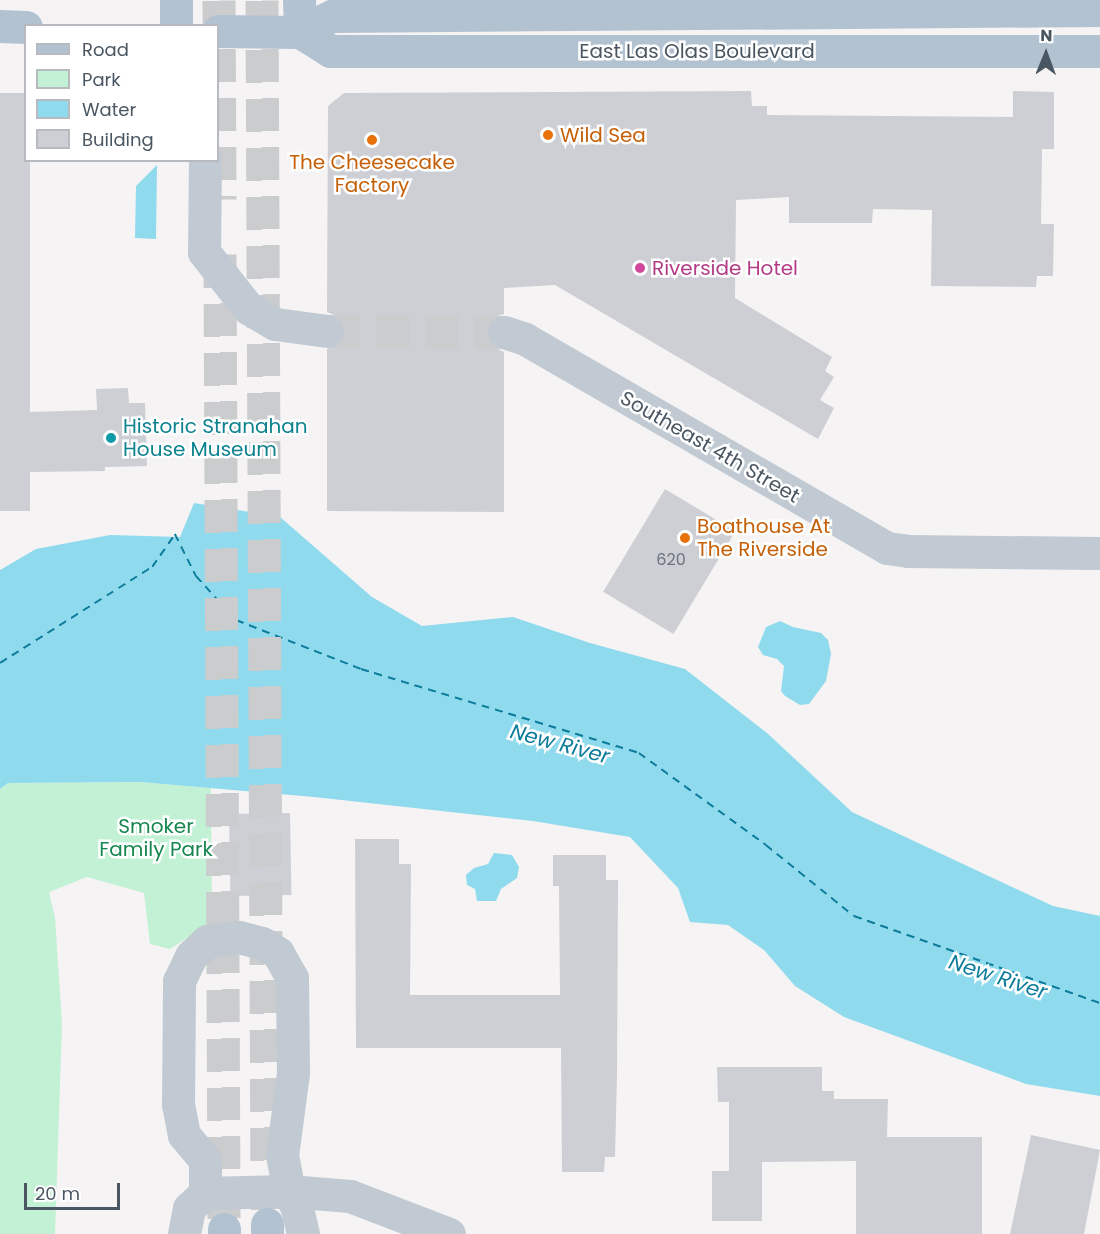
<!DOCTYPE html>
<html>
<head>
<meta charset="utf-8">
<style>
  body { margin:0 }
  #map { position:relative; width:1100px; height:1234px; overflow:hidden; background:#f5f3f3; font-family:Poppins,sans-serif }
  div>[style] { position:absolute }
  .green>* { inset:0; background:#c3f1d5 }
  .water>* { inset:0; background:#90daee }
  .ferry>* { height:1.5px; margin-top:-0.75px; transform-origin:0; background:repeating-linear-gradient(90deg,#0c7c9b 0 8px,transparent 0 14px) }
  .building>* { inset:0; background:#cdcfd5; transform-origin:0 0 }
  .minor-tunnel>* { height:33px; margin-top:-16.5px; transform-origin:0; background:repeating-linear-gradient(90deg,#caccce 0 33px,transparent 0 49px) }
  .major-tunnel>* { height:33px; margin-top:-16.5px; transform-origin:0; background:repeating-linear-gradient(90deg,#caccce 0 33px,transparent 0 49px) }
  .minor>* { height:33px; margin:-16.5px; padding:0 16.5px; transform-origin:16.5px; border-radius:16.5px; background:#c1cad2 }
  .major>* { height:33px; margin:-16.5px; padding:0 16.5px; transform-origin:16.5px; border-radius:16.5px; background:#b3c2d1 }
  .dots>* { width:16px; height:16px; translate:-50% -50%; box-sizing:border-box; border:3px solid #fff; border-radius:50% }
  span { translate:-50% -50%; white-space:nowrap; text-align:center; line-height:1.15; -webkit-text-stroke:5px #fff; paint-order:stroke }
  .number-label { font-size:16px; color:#6b747e }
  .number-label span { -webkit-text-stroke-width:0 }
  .street-label { font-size:20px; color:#4a5661 }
  .food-label { font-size:20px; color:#c56008 }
  .left { translate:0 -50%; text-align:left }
  .hotel-label { font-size:20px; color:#b23c85 }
  .culture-label { font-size:20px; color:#0d838f }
  .park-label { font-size:20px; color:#17864f }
  .water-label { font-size:21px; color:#0c7c9b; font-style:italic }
  .legend { position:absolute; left:24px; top:24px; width:195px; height:138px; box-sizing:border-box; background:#fff; border:2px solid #b7bbc0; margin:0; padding:8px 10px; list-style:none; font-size:18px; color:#4a5661 }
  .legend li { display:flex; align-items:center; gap:12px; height:30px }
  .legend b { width:30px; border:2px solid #b7bbc0 }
  .north { position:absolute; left:1016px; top:24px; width:60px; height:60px; -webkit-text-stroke:4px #fff; paint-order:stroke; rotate:1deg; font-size:16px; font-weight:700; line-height:24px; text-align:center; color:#4a5661 }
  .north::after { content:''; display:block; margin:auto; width:21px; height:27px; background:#4a5661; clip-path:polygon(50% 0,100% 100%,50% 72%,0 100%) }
  .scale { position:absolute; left:24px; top:1183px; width:96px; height:27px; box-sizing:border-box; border:3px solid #4a5661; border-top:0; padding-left:8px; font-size:18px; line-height:21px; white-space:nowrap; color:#4a5661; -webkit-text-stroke:4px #fff; paint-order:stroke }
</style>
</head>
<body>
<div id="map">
  <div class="green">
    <div style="clip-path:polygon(140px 782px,211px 788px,212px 922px,170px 949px,150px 944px,144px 893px,87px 877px,49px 892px,55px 918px,62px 1024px,55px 1234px,0 1234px,0 789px,8px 783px)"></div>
  </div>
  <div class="water">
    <div style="clip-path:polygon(157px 165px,156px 239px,135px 238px,136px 186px)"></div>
    <div style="clip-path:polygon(194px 503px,280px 517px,372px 597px,422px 626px,513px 617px,590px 643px,685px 669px,767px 733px,852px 812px,1053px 906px,1100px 916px,1100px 1096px,1026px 1084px,844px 1017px,795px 986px,764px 950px,728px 925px,690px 922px,678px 888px,630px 837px,533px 821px,314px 797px,140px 782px,8px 783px,0 789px,0 570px,36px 549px,110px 535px,180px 537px)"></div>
    <div style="clip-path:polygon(780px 621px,793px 627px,821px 633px,828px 640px,831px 654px,826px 681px,809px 704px,800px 705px,785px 696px,781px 691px,784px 666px,777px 659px,763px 655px,758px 647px,766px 627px)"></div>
    <div style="clip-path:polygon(494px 853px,512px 855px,519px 867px,517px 878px,501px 889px,496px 901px,477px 901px,475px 889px,467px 885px,466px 875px,474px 868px,488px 864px)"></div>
  </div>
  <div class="ferry">
    <div style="left:0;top:663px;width:180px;rotate:-32.3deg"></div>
    <div style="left:152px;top:567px;width:40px;rotate:-55.1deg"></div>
    <div style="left:175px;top:534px;width:47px;rotate:63.4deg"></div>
    <div style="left:196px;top:576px;width:59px;rotate:47.7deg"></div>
    <div style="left:236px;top:620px;width:134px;rotate:21.4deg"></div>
    <div style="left:361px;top:669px;width:290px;rotate:16.8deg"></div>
    <div style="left:639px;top:753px;width:157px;rotate:35.9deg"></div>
    <div style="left:766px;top:845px;width:113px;rotate:38.9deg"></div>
    <div style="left:854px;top:916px;width:261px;rotate:19.5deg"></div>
  </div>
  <div class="building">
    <div style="clip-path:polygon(751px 91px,752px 106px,767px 106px,767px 115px,1013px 117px,1013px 91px,1054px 92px,1054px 149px,1042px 149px,1041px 224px,1054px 224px,1053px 276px,1037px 276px,1036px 287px,931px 286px,932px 210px,873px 209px,872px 223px,789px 223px,789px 197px,736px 200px,735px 298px,832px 357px,825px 371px,834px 377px,820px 400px,834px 408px,818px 439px,555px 285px,504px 288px,504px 314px,491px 318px,486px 326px,486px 335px,490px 345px,504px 352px,504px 512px,327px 511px,327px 349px,341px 343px,346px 333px,344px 323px,339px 317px,327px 312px,328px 106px,344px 93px)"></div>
    <div style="clip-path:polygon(0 93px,26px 93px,26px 160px,30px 160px,30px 412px,97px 410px,96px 389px,128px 388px,129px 403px,145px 403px,147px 466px,105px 467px,105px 471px,30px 472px,30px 511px,0 511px)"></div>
    <div style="left:665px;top:489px;width:82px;height:120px;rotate:31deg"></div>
    <div style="left:290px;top:813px;width:82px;height:61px;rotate:89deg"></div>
    <div style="clip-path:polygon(355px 839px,399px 839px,399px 864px,411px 864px,410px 995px,560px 995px,559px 886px,553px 886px,553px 855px,606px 855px,606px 880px,618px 880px,617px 1074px,615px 1157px,605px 1157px,604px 1172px,562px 1172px,561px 1048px,356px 1048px)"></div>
    <div style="clip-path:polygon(717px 1067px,822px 1067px,822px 1091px,834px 1091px,834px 1099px,888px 1099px,887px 1137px,982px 1137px,982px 1234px,856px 1234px,856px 1161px,762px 1162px,762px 1221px,712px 1221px,712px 1171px,729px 1171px,729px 1102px,718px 1102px)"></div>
    <div style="clip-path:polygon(1031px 1135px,1100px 1150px,1084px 1234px,1010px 1234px)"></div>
  </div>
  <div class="minor-tunnel">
    <div style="left:327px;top:331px;width:177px;rotate:0.3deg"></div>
  </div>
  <div class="major-tunnel">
    <div style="left:219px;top:0;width:199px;rotate:89.7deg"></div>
    <div style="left:262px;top:0;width:1219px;rotate:89.76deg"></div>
    <div style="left:220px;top:254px;width:975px;rotate:89.76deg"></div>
  </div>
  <div class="minor">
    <div style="left:205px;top:160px;width:92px;rotate:90.6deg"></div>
    <div style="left:204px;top:252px;width:71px;rotate:51.8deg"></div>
    <div style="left:248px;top:308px;width:31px;rotate:31deg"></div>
    <div style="left:275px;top:324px;width:52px;rotate:7.7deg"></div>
    <div style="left:504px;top:332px;width:22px;rotate:18deg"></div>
    <div style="left:525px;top:339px;width:418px;rotate:30deg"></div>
    <div style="left:887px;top:548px;width:21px;rotate:8deg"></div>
    <div style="left:908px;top:551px;width:192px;rotate:0.6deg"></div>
    <div style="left:205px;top:1193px;width:33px;rotate:-90deg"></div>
    <div style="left:205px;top:1160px;width:33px;rotate:-130deg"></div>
    <div style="left:184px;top:1135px;width:32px;rotate:-101deg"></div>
    <div style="left:178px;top:1104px;width:123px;rotate:-89.5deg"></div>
    <div style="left:179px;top:981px;width:28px;rotate:-64deg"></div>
    <div style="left:191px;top:956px;width:22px;rotate:-43deg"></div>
    <div style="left:207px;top:941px;width:32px;rotate:-7deg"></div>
    <div style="left:239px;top:937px;width:24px;rotate:15deg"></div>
    <div style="left:262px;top:943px;width:19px;rotate:32deg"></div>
    <div style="left:278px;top:953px;width:29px;rotate:61deg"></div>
    <div style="left:292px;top:978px;width:95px;rotate:89.4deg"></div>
    <div style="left:293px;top:1073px;width:83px;rotate:97.6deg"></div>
    <div style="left:282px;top:1155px;width:37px;rotate:79deg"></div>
    <div style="left:289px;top:1191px;width:19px;rotate:65deg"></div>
    <div style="left:297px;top:1208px;width:27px;rotate:77deg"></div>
    <div style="left:205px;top:1193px;width:84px;rotate:-1.4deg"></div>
    <div style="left:289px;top:1191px;width:61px;rotate:4.7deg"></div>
    <div style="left:350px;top:1196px;width:106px;rotate:21deg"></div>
    <div style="left:184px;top:1234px;width:26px;rotate:-79deg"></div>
    <div style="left:189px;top:1208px;width:22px;rotate:-43deg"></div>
  </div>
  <div class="major">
    <div style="left:299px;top:0;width:32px;rotate:88deg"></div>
    <div style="left:0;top:26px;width:26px;rotate:2deg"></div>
    <div style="left:176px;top:26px;width:26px;rotate:-90deg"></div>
    <div style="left:218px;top:31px;width:82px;rotate:0.7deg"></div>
    <div style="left:300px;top:32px;width:36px;rotate:-27deg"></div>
    <div style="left:332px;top:16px;width:768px;rotate:-0.45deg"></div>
    <div style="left:300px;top:32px;width:36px;rotate:32deg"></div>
    <div style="left:330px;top:51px;width:770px"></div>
    <div style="left:224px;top:1234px;width:5px;rotate:-90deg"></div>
    <div style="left:267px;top:1234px;width:10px;rotate:-90deg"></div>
  </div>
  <div class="dots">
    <div style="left:548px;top:135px;background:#e8710a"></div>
    <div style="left:372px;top:140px;background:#e8710a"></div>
    <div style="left:640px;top:268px;background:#d1479c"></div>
    <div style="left:111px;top:438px;background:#0f9aa8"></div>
    <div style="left:685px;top:538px;background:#e8710a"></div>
  </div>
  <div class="number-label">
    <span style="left:671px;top:560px">620</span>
  </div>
  <div class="street-label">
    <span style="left:697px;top:51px">East Las Olas Boulevard</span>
    <span style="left:710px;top:447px;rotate:30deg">Southeast 4th Street</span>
  </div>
  <div class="food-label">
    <span class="left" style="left:560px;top:135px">Wild Sea</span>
    <span style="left:372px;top:174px">The Cheesecake<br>Factory</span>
    <span class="left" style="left:697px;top:538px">Boathouse At<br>The Riverside</span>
  </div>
  <div class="hotel-label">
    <span class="left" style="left:652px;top:268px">Riverside Hotel</span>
  </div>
  <div class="culture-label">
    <span class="left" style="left:123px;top:438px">Historic Stranahan<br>House Museum</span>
  </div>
  <div class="park-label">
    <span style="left:156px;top:838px">Smoker<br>Family Park</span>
  </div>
  <div class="water-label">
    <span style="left:560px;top:744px;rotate:15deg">New River</span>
    <span style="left:998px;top:977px;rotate:18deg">New River</span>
  </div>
  <ul class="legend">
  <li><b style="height:8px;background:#b3c2d1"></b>Road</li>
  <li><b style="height:16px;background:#c3f1d5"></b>Park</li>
  <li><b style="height:16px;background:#90daee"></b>Water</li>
  <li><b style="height:16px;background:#cdcfd5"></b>Building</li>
  </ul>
  <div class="north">N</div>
  <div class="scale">20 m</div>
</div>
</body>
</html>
